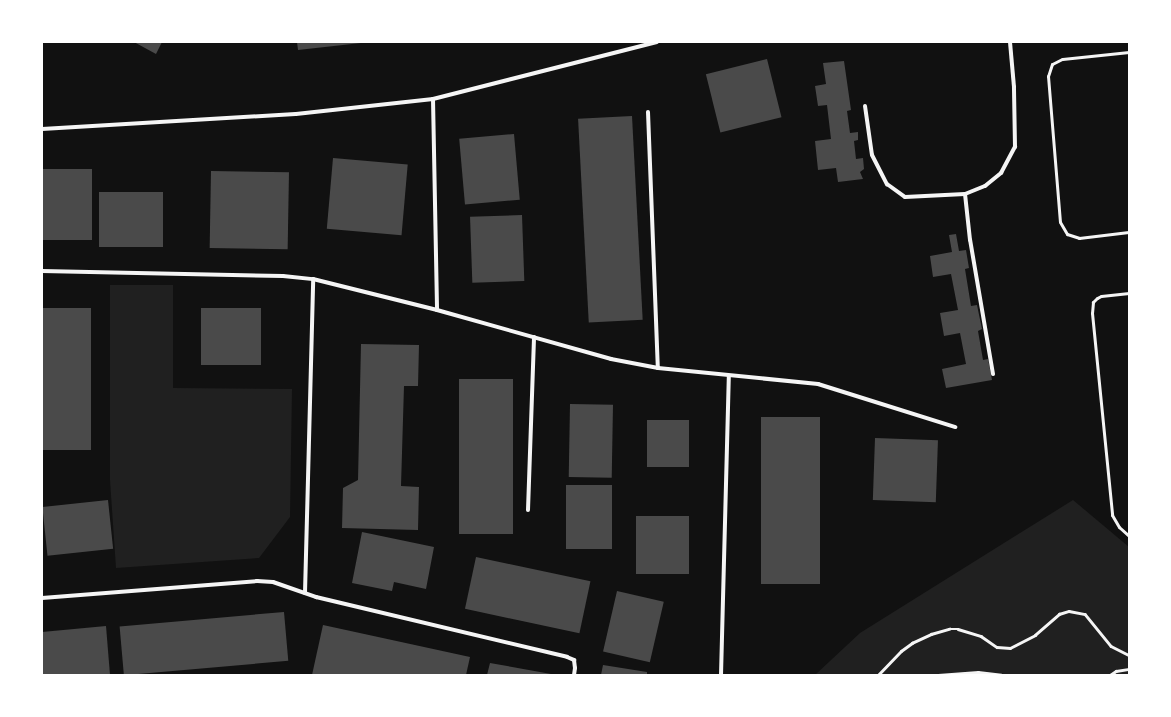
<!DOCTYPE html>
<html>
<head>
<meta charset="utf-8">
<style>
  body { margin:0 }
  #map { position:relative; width:1171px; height:717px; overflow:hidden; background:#111; font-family:Poppins,sans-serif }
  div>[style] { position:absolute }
  .green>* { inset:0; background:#202020 }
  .building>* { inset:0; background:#4a4a4a; transform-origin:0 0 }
  .path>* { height:2.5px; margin:-1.25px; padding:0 1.25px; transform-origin:1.25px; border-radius:1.25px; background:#f5f5f5 }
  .service>* { height:3px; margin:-1.5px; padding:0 1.5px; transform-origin:1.5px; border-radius:1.5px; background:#f5f5f5 }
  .minor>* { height:4px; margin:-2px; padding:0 2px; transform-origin:2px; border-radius:2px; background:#f5f5f5 }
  span { translate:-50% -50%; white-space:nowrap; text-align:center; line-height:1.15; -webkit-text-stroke:3.5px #fff; paint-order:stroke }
  .frame { position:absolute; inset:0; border:43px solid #fff; pointer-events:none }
</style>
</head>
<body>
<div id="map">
  <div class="green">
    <div style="clip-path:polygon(110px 285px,173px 285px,173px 388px,292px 389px,290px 517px,259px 558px,116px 568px,110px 480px)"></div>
    <div style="clip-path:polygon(1073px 500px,1129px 547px,1129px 675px,815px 675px,860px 633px)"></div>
  </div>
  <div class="building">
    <div style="clip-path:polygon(134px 42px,162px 42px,156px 54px)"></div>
    <div style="clip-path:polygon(297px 42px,361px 42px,361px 43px,298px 50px)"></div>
    <div style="left:767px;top:59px;width:60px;height:63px;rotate:76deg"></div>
    <div style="clip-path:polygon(844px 61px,851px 110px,847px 111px,850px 133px,858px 132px,858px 140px,854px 141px,856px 159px,863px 158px,864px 169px,860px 172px,863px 179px,838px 182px,836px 168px,818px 170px,815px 141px,831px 139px,827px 105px,818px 106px,815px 86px,826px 84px,823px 63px)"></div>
    <div style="left:632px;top:116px;width:204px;height:54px;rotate:87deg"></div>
    <div style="left:514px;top:134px;width:66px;height:55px;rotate:85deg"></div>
    <div style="left:333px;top:158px;width:75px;height:71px;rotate:5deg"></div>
    <div style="left:42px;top:169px;width:50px;height:71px"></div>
    <div style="left:211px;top:171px;width:78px;height:77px;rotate:1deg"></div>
    <div style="left:99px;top:192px;width:64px;height:55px"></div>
    <div style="left:522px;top:215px;width:66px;height:52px;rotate:88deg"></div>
    <div style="clip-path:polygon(956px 234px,959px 251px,966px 250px,969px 268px,965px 269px,971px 306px,977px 305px,982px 329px,978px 331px,983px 360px,988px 359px,992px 380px,946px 388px,942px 369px,966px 364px,960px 333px,944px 336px,940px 313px,958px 310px,951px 274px,933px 277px,930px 256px,952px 252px,949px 235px)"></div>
    <div style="left:43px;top:308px;width:48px;height:142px"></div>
    <div style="left:201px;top:308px;width:60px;height:57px"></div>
    <div style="clip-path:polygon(361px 344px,419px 345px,418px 386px,404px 386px,401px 486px,419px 487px,418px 530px,342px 528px,343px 488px,358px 480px)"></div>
    <div style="left:459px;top:379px;width:54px;height:155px"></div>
    <div style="left:570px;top:404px;width:43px;height:73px;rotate:1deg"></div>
    <div style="left:761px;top:417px;width:59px;height:167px"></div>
    <div style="left:647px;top:420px;width:42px;height:47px"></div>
    <div style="left:875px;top:438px;width:63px;height:62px;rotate:2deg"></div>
    <div style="left:612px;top:485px;width:64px;height:46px;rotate:90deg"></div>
    <div style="left:108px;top:500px;width:49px;height:66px;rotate:84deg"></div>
    <div style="left:636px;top:516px;width:53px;height:58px"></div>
    <div style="clip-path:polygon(362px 532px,434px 547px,426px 589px,394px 582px,392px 591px,352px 583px)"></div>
    <div style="left:476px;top:557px;width:117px;height:53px;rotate:12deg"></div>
    <div style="left:617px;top:591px;width:48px;height:62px;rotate:13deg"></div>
    <div style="left:284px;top:612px;width:49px;height:165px;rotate:85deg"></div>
    <div style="clip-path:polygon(323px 625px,470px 657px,466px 675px,312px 675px)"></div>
    <div style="clip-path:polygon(106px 626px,110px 675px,42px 675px,42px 632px)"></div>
    <div style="clip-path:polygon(490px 663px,551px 674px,551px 675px,487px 675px)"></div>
    <div style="clip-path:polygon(603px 665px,647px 672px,647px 675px,601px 675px)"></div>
  </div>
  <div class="path">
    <div style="left:878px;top:675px;width:33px;rotate:-46deg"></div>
    <div style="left:901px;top:651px;width:14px;rotate:-36deg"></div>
    <div style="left:912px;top:643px;width:21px;rotate:-25deg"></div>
    <div style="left:931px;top:634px;width:19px;rotate:-16deg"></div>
    <div style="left:949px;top:629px;width:9px"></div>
    <div style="left:958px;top:629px;width:24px;rotate:17deg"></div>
    <div style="left:981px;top:636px;width:19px;rotate:35deg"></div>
    <div style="left:997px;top:647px;width:13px;rotate:4deg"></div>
    <div style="left:1010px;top:648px;width:28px;rotate:-27deg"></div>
    <div style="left:1035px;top:635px;width:32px;rotate:-41deg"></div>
    <div style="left:1059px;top:614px;width:10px;rotate:-17deg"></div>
    <div style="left:1069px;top:611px;width:16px;rotate:11deg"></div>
    <div style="left:1085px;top:614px;width:41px;rotate:50.9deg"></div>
    <div style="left:1111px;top:646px;width:20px;rotate:27deg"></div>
    <div style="left:938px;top:675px;width:40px;rotate:-4.3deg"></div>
    <div style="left:978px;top:672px;width:23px;rotate:7deg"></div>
    <div style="left:1110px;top:675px;width:7px;rotate:-34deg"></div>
    <div style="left:1116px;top:671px;width:13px;rotate:-9deg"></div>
  </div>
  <div class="service">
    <div style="left:1129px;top:52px;width:67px;rotate:174deg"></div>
    <div style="left:1062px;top:59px;width:11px;rotate:153deg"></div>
    <div style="left:1052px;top:64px;width:13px;rotate:108deg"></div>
    <div style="left:1048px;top:76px;width:146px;rotate:85.3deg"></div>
    <div style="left:1060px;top:222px;width:14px;rotate:60deg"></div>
    <div style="left:1067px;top:234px;width:13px;rotate:18deg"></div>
    <div style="left:1079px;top:238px;width:50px;rotate:-6.8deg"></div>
    <div style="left:1129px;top:293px;width:28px;rotate:174deg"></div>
    <div style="left:1101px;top:296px;width:4px;rotate:153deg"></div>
    <div style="left:1097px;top:298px;width:6px;rotate:135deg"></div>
    <div style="left:1093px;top:302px;width:11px;rotate:95deg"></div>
    <div style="left:1092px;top:313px;width:203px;rotate:84.3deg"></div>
    <div style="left:1112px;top:515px;width:14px;rotate:60deg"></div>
    <div style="left:1119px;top:527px;width:13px;rotate:42deg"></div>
  </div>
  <div class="minor">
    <div style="left:433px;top:99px;width:211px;rotate:88.9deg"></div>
    <div style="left:865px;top:106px;width:49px;rotate:81.9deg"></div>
    <div style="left:872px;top:155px;width:33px;rotate:63deg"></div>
    <div style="left:887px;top:184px;width:22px;rotate:36deg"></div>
    <div style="left:905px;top:197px;width:60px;rotate:-2.9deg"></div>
    <div style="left:648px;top:112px;width:256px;rotate:87.8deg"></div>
    <div style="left:42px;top:129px;width:254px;rotate:-3.4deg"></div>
    <div style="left:296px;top:114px;width:138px;rotate:-6.2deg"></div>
    <div style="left:433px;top:99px;width:231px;rotate:-14.3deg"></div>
    <div style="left:42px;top:271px;width:241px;rotate:1.2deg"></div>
    <div style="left:283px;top:276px;width:30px;rotate:6deg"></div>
    <div style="left:313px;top:279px;width:128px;rotate:14deg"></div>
    <div style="left:437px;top:310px;width:181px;rotate:15.7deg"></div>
    <div style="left:611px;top:359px;width:48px;rotate:10.8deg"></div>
    <div style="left:658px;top:368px;width:161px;rotate:5.7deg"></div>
    <div style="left:818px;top:384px;width:144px;rotate:17.4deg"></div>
    <div style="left:993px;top:374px;width:136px;rotate:-99.7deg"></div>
    <div style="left:970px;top:240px;width:46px;rotate:-96.2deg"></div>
    <div style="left:965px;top:194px;width:22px;rotate:-22deg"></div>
    <div style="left:985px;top:186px;width:21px;rotate:-39deg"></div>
    <div style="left:1001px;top:173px;width:30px;rotate:-62deg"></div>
    <div style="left:1015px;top:147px;width:60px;rotate:-91deg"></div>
    <div style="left:1014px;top:87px;width:45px;rotate:-95.1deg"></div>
    <div style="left:528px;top:510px;width:173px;rotate:-88deg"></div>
    <div style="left:305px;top:593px;width:314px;rotate:-88.5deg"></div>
    <div style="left:42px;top:598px;width:216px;rotate:-4.5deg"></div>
    <div style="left:257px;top:581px;width:16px;rotate:4deg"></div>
    <div style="left:273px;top:582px;width:46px;rotate:19.2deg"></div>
    <div style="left:316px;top:597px;width:258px;rotate:13.4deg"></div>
    <div style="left:567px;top:657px;width:8px;rotate:23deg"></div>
    <div style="left:574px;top:660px;width:8px;rotate:83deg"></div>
    <div style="left:575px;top:668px;width:7px;rotate:98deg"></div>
    <div style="left:721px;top:675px;width:299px;rotate:-88.5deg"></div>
  </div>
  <div class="frame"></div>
</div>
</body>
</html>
